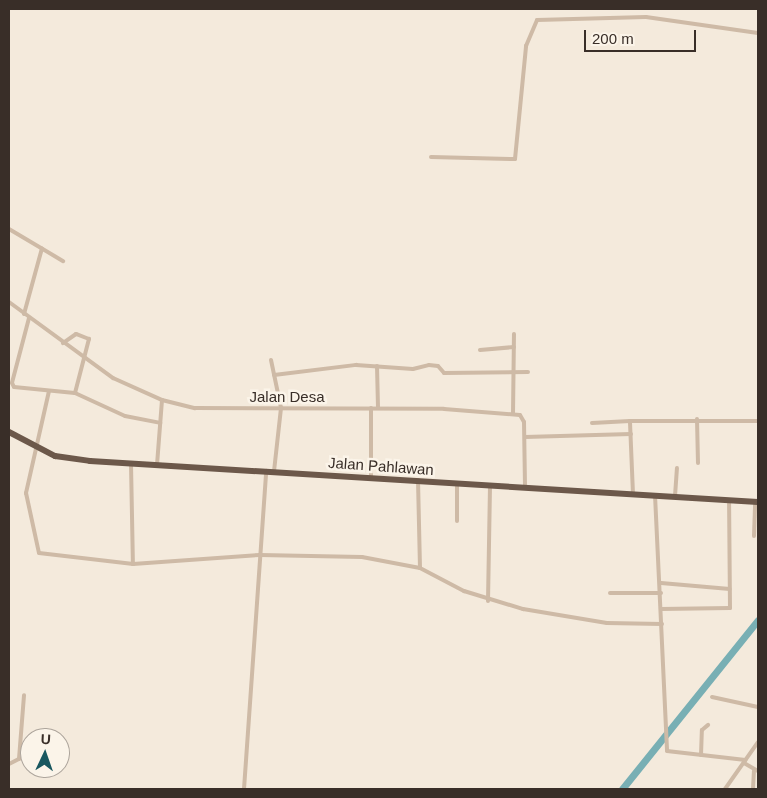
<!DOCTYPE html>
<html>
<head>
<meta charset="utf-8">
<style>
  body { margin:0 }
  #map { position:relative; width:767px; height:798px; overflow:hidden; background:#f4eadc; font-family:Arial,sans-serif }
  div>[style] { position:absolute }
  .river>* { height:7px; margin:-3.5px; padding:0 3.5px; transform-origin:3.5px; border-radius:3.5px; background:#78afb4 }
  .minor>* { height:4px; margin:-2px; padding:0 2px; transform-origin:2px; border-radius:2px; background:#cebaa6 }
  .trunk>* { height:6px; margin:-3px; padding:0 3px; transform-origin:3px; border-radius:3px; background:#6c584a }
  span { translate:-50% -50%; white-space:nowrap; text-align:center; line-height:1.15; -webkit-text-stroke:5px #fbf4e9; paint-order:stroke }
  .street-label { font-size:15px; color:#392e28 }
  .frame { position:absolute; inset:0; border:10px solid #392e28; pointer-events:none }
  .north { position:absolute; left:20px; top:728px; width:50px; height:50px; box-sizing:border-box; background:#fbf4e9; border:1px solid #ada59c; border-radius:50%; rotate:3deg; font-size:14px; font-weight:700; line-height:20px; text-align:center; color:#392e28 }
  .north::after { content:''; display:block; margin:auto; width:18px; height:22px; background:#19575f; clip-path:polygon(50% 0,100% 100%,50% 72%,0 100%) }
  .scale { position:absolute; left:584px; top:30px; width:112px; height:22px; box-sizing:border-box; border:2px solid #392e28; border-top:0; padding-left:6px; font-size:15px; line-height:18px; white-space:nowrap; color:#392e28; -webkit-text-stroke:4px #fbf4e9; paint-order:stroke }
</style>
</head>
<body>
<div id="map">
  <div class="river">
    <div style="left:622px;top:789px;width:217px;rotate:-51.2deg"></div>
  </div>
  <div class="minor">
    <div style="left:431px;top:157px;width:84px;rotate:1.4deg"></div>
    <div style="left:515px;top:159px;width:114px;rotate:-84.4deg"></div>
    <div style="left:526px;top:46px;width:28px;rotate:-67deg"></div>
    <div style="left:537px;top:20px;width:109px;rotate:-1.6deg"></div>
    <div style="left:646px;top:17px;width:113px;rotate:8.1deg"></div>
    <div style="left:9px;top:229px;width:63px;rotate:30.7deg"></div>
    <div style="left:9px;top:302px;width:129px;rotate:36.2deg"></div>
    <div style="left:113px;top:378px;width:54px;rotate:24.2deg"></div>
    <div style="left:162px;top:400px;width:34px;rotate:14deg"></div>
    <div style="left:195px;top:408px;width:249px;rotate:0.2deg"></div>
    <div style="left:444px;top:409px;width:76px;rotate:4.5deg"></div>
    <div style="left:520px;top:415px;width:8px;rotate:60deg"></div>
    <div style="left:524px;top:422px;width:66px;rotate:89.1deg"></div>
    <div style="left:24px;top:314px;width:68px;rotate:-74.7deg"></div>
    <div style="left:29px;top:318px;width:67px;rotate:104.7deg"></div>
    <div style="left:12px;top:383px;width:4px;rotate:63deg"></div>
    <div style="left:14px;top:387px;width:61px;rotate:5.6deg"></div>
    <div style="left:75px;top:393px;width:56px;rotate:-75.5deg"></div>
    <div style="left:89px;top:339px;width:14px;rotate:-159deg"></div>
    <div style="left:76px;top:334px;width:16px;rotate:145deg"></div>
    <div style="left:480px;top:350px;width:34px;rotate:-5deg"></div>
    <div style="left:271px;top:360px;width:49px;rotate:78.2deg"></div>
    <div style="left:281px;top:408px;width:63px;rotate:96.3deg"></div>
    <div style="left:377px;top:366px;width:42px;rotate:88.6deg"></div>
    <div style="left:274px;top:375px;width:83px;rotate:-7deg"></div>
    <div style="left:356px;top:365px;width:57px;rotate:4deg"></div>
    <div style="left:413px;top:369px;width:16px;rotate:-14deg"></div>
    <div style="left:429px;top:365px;width:9px;rotate:6deg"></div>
    <div style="left:438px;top:366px;width:9px;rotate:49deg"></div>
    <div style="left:444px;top:373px;width:84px;rotate:-0.7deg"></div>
    <div style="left:49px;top:391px;width:105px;rotate:102.7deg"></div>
    <div style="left:26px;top:493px;width:61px;rotate:77.8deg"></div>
    <div style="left:39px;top:553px;width:95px;rotate:6.7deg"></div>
    <div style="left:133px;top:564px;width:127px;rotate:-4.1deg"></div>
    <div style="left:260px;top:555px;width:102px;rotate:1.1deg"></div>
    <div style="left:362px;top:557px;width:59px;rotate:10.7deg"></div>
    <div style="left:420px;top:568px;width:50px;rotate:27.6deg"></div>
    <div style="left:464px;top:591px;width:62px;rotate:17deg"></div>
    <div style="left:523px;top:609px;width:85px;rotate:9.5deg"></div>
    <div style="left:607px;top:623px;width:55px;rotate:1deg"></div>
    <div style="left:75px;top:393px;width:55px;rotate:24.7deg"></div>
    <div style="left:125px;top:416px;width:36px;rotate:11deg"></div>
    <div style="left:513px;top:414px;width:80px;rotate:-89.3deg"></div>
    <div style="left:697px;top:419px;width:44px;rotate:88.7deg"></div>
    <div style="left:592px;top:423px;width:38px;rotate:-3deg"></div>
    <div style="left:525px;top:437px;width:106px;rotate:-1.6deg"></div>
    <div style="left:131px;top:464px;width:100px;rotate:88.9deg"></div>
    <div style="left:157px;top:465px;width:65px;rotate:-85.6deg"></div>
    <div style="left:371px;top:477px;width:69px;rotate:-90deg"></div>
    <div style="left:418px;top:480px;width:88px;rotate:88.7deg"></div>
    <div style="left:457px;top:484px;width:37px;rotate:90deg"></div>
    <div style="left:633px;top:494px;width:73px;rotate:-92.4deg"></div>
    <div style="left:630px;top:421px;width:128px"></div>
    <div style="left:655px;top:495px;width:256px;rotate:87.3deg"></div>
    <div style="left:667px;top:751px;width:79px;rotate:6.6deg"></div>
    <div style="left:675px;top:496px;width:28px;rotate:-86deg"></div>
    <div style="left:754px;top:536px;width:34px;rotate:-88deg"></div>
    <div style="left:661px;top:583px;width:69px;rotate:5deg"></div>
    <div style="left:610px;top:593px;width:51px"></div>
    <div style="left:488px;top:601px;width:115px;rotate:-89deg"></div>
    <div style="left:661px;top:609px;width:69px;rotate:-0.8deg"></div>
    <div style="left:730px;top:608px;width:108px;rotate:-90.5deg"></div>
    <div style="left:712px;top:697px;width:47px;rotate:12.3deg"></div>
    <div style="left:701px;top:755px;width:25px;rotate:-88deg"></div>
    <div style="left:702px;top:730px;width:8px;rotate:-40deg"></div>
    <div style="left:744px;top:763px;width:16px;rotate:30deg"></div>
    <div style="left:9px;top:764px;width:11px;rotate:-27deg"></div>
    <div style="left:19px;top:759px;width:64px;rotate:-85.5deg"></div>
    <div style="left:244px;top:789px;width:319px;rotate:-86deg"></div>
    <div style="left:725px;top:789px;width:57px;rotate:-54.9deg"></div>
    <div style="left:753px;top:789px;width:18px;rotate:-87deg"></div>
  </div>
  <div class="trunk">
    <div style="left:9px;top:432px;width:52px;rotate:27.6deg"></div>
    <div style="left:55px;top:456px;width:35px;rotate:8deg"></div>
    <div style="left:90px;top:461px;width:669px;rotate:3.51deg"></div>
  </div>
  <div class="street-label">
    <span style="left:287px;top:397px">Jalan Desa</span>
    <span style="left:381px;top:466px;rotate:4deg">Jalan Pahlawan</span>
  </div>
  <div class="frame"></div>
  <div class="north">U</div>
  <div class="scale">200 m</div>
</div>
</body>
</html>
